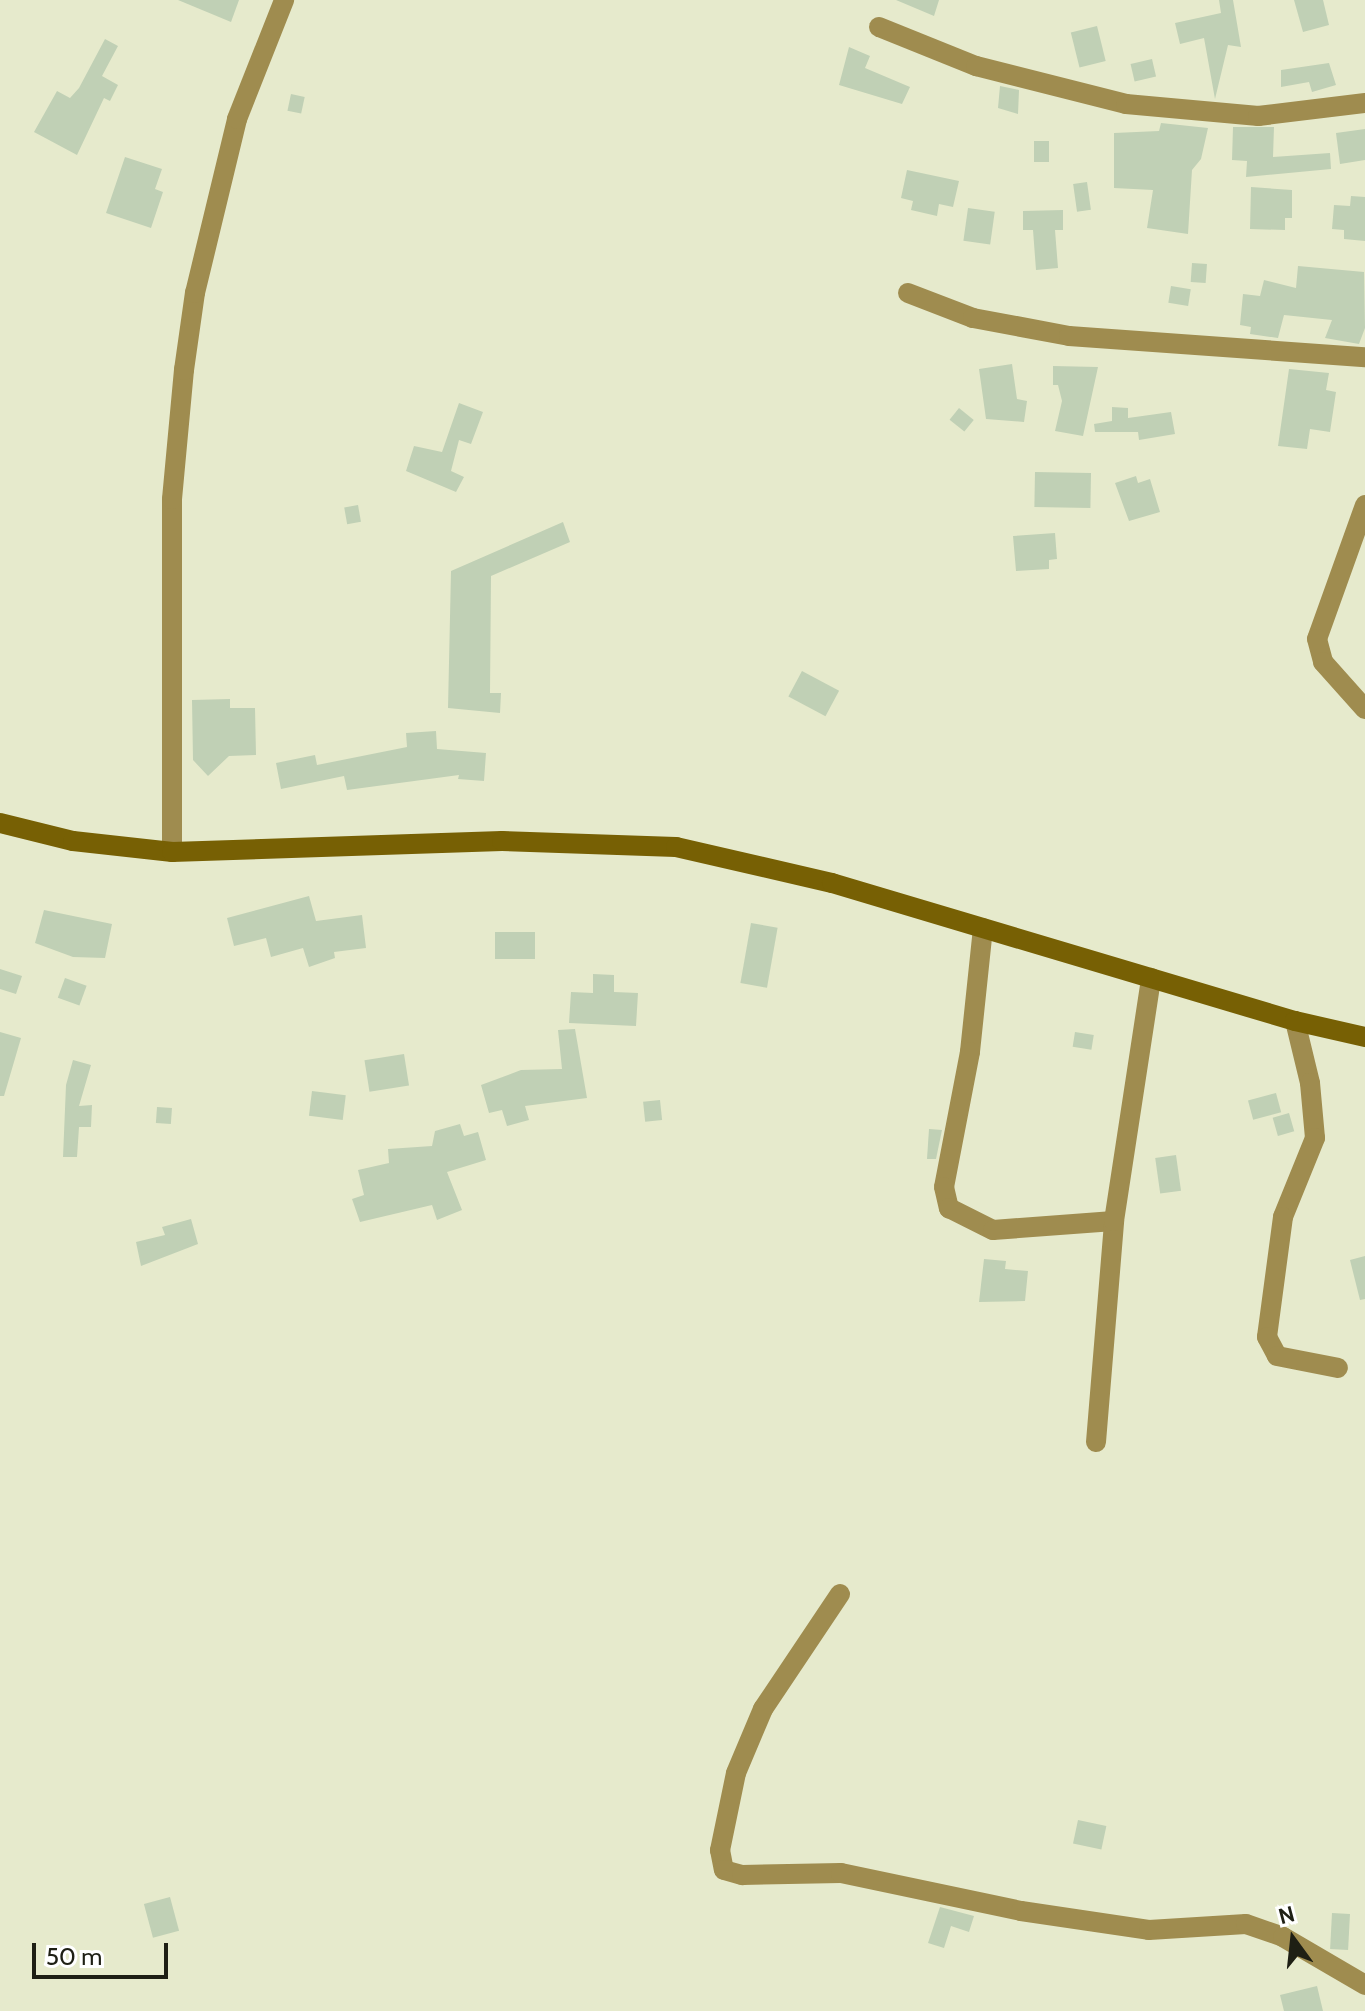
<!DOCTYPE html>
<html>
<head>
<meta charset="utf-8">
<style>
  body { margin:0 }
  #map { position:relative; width:1365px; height:2011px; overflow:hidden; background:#e6eacc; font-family:Cabin,sans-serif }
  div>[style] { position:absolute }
  .building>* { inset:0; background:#c0d0b5; transform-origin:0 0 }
  .minor>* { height:20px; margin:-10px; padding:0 10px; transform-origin:10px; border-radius:10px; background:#9f8c4f }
  .secondary>* { height:20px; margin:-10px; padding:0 10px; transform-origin:10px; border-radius:10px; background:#776004 }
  span { translate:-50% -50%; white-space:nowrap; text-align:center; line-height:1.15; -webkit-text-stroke:6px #fff; paint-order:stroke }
  .north { position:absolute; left:1253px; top:1899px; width:80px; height:80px; -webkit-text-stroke:6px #fff; paint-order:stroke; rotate:345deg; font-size:22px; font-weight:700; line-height:32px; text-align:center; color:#1e1f14 }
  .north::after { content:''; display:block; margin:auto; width:28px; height:36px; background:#1e1f14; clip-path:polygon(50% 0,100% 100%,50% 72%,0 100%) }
  .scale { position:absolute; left:32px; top:1943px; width:136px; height:36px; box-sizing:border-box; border:4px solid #1e1f14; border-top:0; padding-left:10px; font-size:24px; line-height:28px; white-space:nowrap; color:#1e1f14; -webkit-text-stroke:6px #fff; paint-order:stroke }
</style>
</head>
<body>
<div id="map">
  <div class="building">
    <div style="clip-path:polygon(178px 0,239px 0,231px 22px)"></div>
    <div style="clip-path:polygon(896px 0,939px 0,934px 16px)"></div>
    <div style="clip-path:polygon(1219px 0,1233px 0,1241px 47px,1228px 45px,1215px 99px,1204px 38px,1180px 44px,1175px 23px,1221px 13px)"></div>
    <div style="clip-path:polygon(1294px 0,1323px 0,1329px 25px,1303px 32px)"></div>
    <div style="left:1097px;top:26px;width:36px;height:27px;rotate:76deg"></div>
    <div style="clip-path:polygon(105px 39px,118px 46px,102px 76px,118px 85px,110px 101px,104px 98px,77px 155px,34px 132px,57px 91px,70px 98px,79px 88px)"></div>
    <div style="clip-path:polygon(849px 47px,870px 56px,865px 68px,910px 87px,902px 104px,839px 85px)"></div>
    <div style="left:1152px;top:59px;width:18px;height:22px;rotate:77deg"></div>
    <div style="clip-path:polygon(1329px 63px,1336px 85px,1312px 92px,1309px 82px,1281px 87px,1281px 70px)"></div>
    <div style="clip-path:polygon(1000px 86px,1019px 90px,1018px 114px,998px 108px)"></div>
    <div style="left:291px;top:94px;width:14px;height:17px;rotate:12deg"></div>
    <div style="clip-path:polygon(1161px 123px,1208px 128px,1201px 159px,1192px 170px,1188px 234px,1147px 228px,1153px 190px,1114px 188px,1114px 133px,1159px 131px)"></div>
    <div style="clip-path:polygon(1233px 127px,1274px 127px,1273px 157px,1330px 153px,1331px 169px,1246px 177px,1247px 161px,1232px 160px)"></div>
    <div style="clip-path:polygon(1365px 129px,1365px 160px,1340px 164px,1336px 133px)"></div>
    <div style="left:1034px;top:141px;width:15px;height:21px"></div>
    <div style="clip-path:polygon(125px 157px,162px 169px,155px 189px,163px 192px,151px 228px,106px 213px)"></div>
    <div style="clip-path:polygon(907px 170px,959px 181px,953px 207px,939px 204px,937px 216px,911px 210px,913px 201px,901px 198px)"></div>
    <div style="left:1087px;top:182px;width:28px;height:14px;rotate:82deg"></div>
    <div style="clip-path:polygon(1251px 187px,1292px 190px,1292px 218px,1285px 218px,1285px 230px,1250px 229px)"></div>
    <div style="clip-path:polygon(1351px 196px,1365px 197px,1365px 241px,1344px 239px,1344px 230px,1332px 229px,1334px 205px,1350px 206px)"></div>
    <div style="left:968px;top:208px;width:27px;height:33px;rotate:8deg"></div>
    <div style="clip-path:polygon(1063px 210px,1063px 230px,1055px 230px,1058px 268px,1036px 270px,1033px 230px,1023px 230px,1023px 211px)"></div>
    <div style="left:1192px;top:263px;width:15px;height:19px;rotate:4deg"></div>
    <div style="clip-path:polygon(1298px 266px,1364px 272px,1365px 328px,1359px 344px,1325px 338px,1332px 320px,1284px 315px,1278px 338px,1250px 334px,1251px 327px,1240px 325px,1243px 294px,1260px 296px,1264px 280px,1296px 288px)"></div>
    <div style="left:1171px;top:286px;width:20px;height:17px;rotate:9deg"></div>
    <div style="clip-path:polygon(1012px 364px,1017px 399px,1027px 401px,1024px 422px,986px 419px,979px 369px)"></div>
    <div style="clip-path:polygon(1053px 366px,1098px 367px,1083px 436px,1055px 431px,1062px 401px,1058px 385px,1053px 385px)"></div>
    <div style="clip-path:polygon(1289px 369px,1329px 373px,1326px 390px,1336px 392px,1330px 432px,1310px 429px,1307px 449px,1278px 446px)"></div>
    <div style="clip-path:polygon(459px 403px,483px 412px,471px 444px,459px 440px,451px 471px,464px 477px,456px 492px,406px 471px,414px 446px,442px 452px)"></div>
    <div style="clip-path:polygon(1112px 407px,1128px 408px,1128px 418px,1171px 412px,1175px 434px,1139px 440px,1138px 432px,1095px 432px,1094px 424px,1112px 421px)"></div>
    <div style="left:959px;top:408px;width:19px;height:15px;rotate:39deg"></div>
    <div style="left:1035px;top:472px;width:56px;height:35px;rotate:1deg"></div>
    <div style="clip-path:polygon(1136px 476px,1138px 483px,1150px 479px,1160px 512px,1129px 521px,1115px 483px)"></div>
    <div style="left:358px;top:505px;width:17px;height:14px;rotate:80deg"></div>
    <div style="clip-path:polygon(563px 522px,570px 542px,491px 576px,490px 693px,501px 693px,500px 713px,448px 708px,451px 571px)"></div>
    <div style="clip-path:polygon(1055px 533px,1057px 559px,1049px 560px,1049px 569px,1016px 571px,1013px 536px)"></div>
    <div style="left:802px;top:671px;width:42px;height:29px;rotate:28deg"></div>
    <div style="clip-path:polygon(230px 699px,230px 708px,255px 708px,256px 755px,229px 756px,208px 776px,193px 760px,192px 700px)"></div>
    <div style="clip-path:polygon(436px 731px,437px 749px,486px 753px,484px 781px,458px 779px,459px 775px,347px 790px,344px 776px,281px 789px,276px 763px,315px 755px,317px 765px,407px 747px,406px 733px)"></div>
    <div style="clip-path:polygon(309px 896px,316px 921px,362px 915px,366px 948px,334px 952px,335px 958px,309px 967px,303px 948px,271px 957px,266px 938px,234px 946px,227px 918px)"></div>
    <div style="clip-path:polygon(44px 910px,112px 924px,105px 958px,73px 957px,35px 943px)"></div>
    <div style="left:751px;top:923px;width:27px;height:61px;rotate:10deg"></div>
    <div style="left:495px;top:932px;width:40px;height:27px"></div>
    <div style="clip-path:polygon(0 969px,22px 976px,16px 994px,0 989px)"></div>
    <div style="clip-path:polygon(593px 974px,614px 975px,614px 992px,638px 993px,636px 1026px,569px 1023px,571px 992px,593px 993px)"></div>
    <div style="left:65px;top:978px;width:23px;height:21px;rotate:20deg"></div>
    <div style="clip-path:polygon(575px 1029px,587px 1098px,525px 1106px,529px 1120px,507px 1126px,502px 1110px,489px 1113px,481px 1085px,521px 1070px,562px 1069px,558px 1030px)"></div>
    <div style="clip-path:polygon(0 1032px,21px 1038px,4px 1096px,0 1096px)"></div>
    <div style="left:1075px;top:1032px;width:19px;height:15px;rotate:9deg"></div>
    <div style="left:404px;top:1054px;width:32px;height:40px;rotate:81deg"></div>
    <div style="clip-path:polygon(73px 1060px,91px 1065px,79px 1106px,92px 1105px,91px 1127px,79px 1127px,77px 1157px,63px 1157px,66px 1085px)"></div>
    <div style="left:312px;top:1091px;width:34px;height:25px;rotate:7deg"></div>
    <div style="left:1276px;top:1093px;width:20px;height:29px;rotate:75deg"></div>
    <div style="left:660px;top:1100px;width:20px;height:17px;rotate:84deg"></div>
    <div style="left:157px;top:1107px;width:15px;height:16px;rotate:4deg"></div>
    <div style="left:1289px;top:1113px;width:19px;height:17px;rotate:74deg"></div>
    <div style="clip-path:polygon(460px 1124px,464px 1136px,478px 1132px,486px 1160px,447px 1172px,462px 1210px,437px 1220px,432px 1205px,360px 1222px,352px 1199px,364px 1195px,358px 1170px,389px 1163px,388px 1149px,432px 1146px,435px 1131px)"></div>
    <div style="clip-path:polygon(929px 1129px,942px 1130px,936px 1159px,927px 1159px)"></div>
    <div style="left:1176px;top:1155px;width:36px;height:21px;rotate:82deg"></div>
    <div style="clip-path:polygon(191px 1219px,198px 1244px,141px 1266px,136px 1242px,165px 1235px,162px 1227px)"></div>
    <div style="clip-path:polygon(1365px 1256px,1365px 1299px,1360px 1300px,1350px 1260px)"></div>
    <div style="clip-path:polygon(984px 1259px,1006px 1261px,1005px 1269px,1028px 1271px,1025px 1301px,979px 1302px)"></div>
    <div style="left:1078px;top:1820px;width:29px;height:24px;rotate:12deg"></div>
    <div style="left:170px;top:1897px;width:35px;height:27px;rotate:75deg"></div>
    <div style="clip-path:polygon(940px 1907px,974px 1916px,969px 1932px,951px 1926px,944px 1948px,928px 1943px)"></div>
    <div style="left:1332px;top:1913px;width:18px;height:36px;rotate:3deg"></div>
    <div style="clip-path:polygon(1317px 1986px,1323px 2011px,1284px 2011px,1280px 1995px)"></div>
  </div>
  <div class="minor">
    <div style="left:879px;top:27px;width:105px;rotate:21.9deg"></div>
    <div style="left:976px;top:66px;width:155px;rotate:14.2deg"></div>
    <div style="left:1126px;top:104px;width:133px;rotate:5.2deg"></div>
    <div style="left:1258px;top:116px;width:108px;rotate:-6.9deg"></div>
    <div style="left:908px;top:293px;width:70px;rotate:21deg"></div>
    <div style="left:973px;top:318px;width:98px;rotate:10.6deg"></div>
    <div style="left:1069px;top:336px;width:297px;rotate:4.1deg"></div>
    <div style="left:1365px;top:505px;width:142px;rotate:109.7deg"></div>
    <div style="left:1317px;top:639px;width:24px;rotate:75deg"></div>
    <div style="left:1323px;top:662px;width:63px;rotate:48.2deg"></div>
    <div style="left:172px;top:852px;width:353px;rotate:-90deg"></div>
    <div style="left:172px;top:499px;width:130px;rotate:-84.7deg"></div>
    <div style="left:184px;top:370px;width:78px;rotate:-81.9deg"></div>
    <div style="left:195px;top:293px;width:179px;rotate:-76.4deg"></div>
    <div style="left:237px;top:119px;width:128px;rotate:-68.4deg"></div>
    <div style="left:983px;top:928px;width:125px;rotate:96deg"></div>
    <div style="left:970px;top:1052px;width:137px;rotate:100.9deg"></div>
    <div style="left:944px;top:1187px;width:22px;rotate:77deg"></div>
    <div style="left:949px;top:1208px;width:49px;rotate:26.6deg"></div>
    <div style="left:993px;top:1230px;width:121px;rotate:-4.3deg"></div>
    <div style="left:1295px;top:1021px;width:64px;rotate:76.4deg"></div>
    <div style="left:1310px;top:1083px;width:55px;rotate:84.8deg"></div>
    <div style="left:1315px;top:1138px;width:85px;rotate:112.1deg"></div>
    <div style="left:1283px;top:1217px;width:121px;rotate:97.6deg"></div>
    <div style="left:1267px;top:1337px;width:21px;rotate:62deg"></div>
    <div style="left:1277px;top:1356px;width:62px;rotate:11.1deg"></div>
    <div style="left:1096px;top:1442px;width:222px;rotate:-85.3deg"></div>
    <div style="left:1114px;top:1221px;width:246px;rotate:-81.3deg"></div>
    <div style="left:840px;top:1594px;width:138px;rotate:123.8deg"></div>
    <div style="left:763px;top:1709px;width:69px;rotate:112.9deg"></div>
    <div style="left:736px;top:1773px;width:79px;rotate:101.7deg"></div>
    <div style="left:720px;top:1850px;width:20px;rotate:79deg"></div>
    <div style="left:724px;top:1870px;width:19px;rotate:16deg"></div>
    <div style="left:742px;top:1875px;width:99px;rotate:-1.2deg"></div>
    <div style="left:841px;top:1873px;width:184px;rotate:11.9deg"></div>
    <div style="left:1021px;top:1911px;width:129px;rotate:8.4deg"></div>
    <div style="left:1149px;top:1930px;width:97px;rotate:-3.5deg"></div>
    <div style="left:1246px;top:1924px;width:39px;rotate:19deg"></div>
    <div style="left:1283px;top:1937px;width:95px;rotate:30.3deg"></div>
  </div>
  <div class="secondary">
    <div style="left:0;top:823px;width:75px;rotate:13.9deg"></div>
    <div style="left:73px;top:841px;width:100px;rotate:6.3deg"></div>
    <div style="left:172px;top:852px;width:330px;rotate:-1.9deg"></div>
    <div style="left:502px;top:841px;width:174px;rotate:2deg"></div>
    <div style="left:676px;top:847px;width:160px;rotate:13deg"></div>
    <div style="left:832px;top:883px;width:483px;rotate:16.6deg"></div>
    <div style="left:1295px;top:1021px;width:72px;rotate:12.9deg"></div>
  </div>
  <div class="north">N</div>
  <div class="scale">50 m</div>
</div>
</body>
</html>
